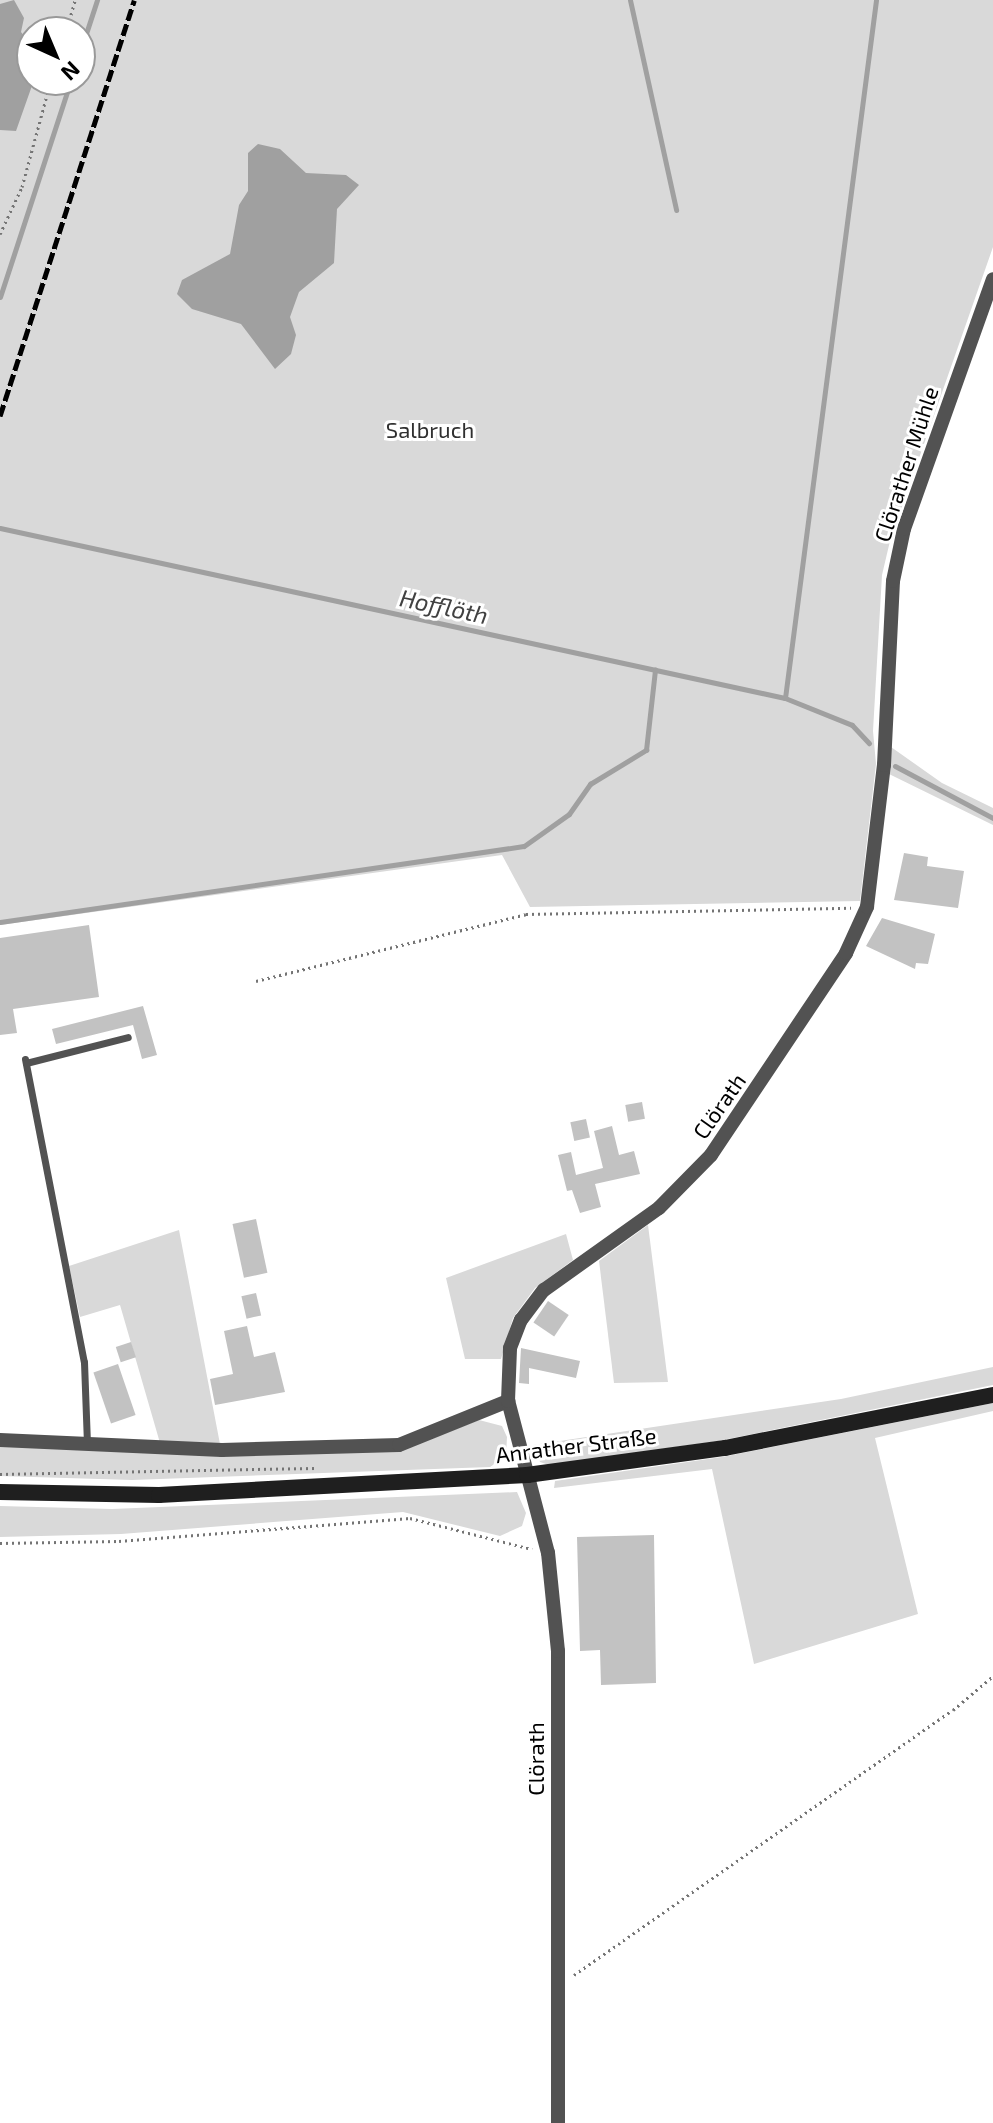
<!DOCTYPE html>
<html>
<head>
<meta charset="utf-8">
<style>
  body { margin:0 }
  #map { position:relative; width:993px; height:2123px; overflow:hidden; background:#fff; font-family:"Exo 2",sans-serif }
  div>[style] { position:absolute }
  .green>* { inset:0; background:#d9d9d9 }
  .water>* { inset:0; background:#a0a0a0 }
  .stream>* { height:5px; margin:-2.5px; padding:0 2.5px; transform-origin:2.5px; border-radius:2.5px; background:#a0a0a0 }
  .building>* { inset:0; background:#c2c2c2; transform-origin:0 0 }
  .path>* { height:3px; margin-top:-1.5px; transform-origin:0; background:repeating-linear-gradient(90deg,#747474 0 2px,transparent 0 6px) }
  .service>* { height:7px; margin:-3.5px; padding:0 3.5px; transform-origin:3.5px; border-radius:3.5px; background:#525252 }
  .minor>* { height:14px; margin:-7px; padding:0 7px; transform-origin:7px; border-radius:7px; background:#525252 }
  .secondary>* { height:16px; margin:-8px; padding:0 8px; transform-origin:8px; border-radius:8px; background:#1f1f1f }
  .rail>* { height:5px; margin-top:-2.5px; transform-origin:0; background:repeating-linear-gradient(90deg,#000 0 12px,transparent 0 16px) }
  span { translate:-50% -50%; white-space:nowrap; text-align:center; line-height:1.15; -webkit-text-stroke:6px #fff; paint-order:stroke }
  .park-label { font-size:22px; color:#303030 }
  .street-label { font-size:22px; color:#000 }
  .water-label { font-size:24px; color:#414141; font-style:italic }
  .north { position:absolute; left:16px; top:16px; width:80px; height:80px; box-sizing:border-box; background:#fff; border:2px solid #999; border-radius:50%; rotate:136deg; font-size:22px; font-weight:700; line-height:32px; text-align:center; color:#000 }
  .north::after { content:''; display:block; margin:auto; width:28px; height:36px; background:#000; clip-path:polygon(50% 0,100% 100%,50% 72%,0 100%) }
</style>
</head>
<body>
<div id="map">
  <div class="green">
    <div style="clip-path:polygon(evenodd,0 0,993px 0,993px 247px,890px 541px,882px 575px,873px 731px,876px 764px,860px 901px,530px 907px,502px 855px,0 925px,0 0,32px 32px,80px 32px,80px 80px,32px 80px,32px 32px)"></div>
    <div style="clip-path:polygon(891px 747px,942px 783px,993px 808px,993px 825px,889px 774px)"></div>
    <div style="clip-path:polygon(648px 1225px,668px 1382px,614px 1383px,599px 1261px)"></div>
    <div style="clip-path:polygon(179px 1230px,220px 1444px,160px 1443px,120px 1305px,80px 1317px,69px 1266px)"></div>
    <div style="clip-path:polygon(566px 1234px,573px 1260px,535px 1288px,513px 1318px,501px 1359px,465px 1359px,446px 1278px)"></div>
    <div style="clip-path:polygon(993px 1367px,993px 1385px,718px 1441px,549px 1465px,540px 1462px,533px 1445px,841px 1399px)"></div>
    <div style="clip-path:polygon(993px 1403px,993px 1411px,875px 1438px,918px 1614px,754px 1664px,712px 1469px,554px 1488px,555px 1481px,722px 1457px)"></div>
    <div style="clip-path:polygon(479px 1420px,502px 1426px,507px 1437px,506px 1456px,490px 1467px,132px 1480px,0 1476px,0 1444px,405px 1449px)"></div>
    <div style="clip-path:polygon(517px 1492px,526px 1513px,522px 1526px,500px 1536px,403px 1512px,121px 1534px,0 1537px,0 1506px,112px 1509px)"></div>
  </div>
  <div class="water">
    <div style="clip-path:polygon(14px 0,24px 18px,21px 32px,32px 46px,34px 80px,16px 131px,0 130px,0 4px)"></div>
    <div style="clip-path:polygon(258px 144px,280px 149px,306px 173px,346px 175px,359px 185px,337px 209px,334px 263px,299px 292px,290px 317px,296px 335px,291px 354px,275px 369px,241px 324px,192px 309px,177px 294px,182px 280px,230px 254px,239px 205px,248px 191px,248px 153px)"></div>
  </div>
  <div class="stream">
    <div style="left:630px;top:0;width:215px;rotate:77.6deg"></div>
    <div style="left:80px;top:52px;width:55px;rotate:-71.9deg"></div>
    <div style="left:0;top:297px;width:228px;rotate:-71.9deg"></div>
    <div style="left:0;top:528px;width:803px;rotate:12.22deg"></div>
    <div style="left:785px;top:698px;width:72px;rotate:21.9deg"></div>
    <div style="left:852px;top:725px;width:25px;rotate:47deg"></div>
    <div style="left:785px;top:698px;width:704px;rotate:-82.57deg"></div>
    <div style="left:895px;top:766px;width:111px;rotate:28deg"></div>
    <div style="left:0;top:922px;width:529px;rotate:-8.25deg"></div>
    <div style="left:524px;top:846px;width:55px;rotate:-35.4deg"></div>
    <div style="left:569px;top:814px;width:37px;rotate:-55deg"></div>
    <div style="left:590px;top:784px;width:66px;rotate:-31.3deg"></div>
    <div style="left:646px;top:750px;width:81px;rotate:-83.6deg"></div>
  </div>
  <div class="building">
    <div style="clip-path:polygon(904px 853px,928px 857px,927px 866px,964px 871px,958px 908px,894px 900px)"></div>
    <div style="clip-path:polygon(882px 918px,935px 934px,928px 964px,916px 963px,915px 969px,866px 946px)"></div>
    <div style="clip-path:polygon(89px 925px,99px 997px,13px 1009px,17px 1033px,0 1035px,0 938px)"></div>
    <div style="clip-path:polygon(143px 1006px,157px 1055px,142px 1059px,133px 1025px,56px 1044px,52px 1029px)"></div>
    <div style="left:642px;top:1102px;width:17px;height:17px;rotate:80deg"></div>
    <div style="left:586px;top:1119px;width:19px;height:16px;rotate:78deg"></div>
    <div style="clip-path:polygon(612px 1126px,619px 1155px,634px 1151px,640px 1174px,595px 1184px,601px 1207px,580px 1213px,572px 1190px,567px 1191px,558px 1155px,571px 1152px,576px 1175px,603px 1168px,594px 1131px)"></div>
    <div style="left:256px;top:1219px;width:55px;height:24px;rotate:78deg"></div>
    <div style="left:256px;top:1293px;width:23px;height:15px;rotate:77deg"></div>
    <div style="left:548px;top:1301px;width:25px;height:26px;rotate:34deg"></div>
    <div style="clip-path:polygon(247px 1326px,254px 1357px,275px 1352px,285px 1392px,215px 1405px,210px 1379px,233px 1374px,224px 1331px)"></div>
    <div style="left:131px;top:1342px;width:16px;height:16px;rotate:72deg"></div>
    <div style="clip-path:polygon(521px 1348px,580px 1361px,576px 1378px,529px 1368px,529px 1384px,519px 1383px)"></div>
    <div style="left:118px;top:1364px;width:54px;height:26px;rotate:71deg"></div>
    <div style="clip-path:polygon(654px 1535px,656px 1683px,601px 1685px,600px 1650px,580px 1651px,577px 1537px)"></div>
  </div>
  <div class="path">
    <div style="left:66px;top:32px;width:33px;rotate:-74deg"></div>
    <div style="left:0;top:234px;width:52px;rotate:-64.9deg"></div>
    <div style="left:22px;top:187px;width:111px;rotate:-74.8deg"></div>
    <div style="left:256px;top:981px;width:278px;rotate:-13.9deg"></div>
    <div style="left:526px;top:914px;width:325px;rotate:-1.1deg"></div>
    <div style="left:0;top:1474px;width:316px;rotate:-1.1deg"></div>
    <div style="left:0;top:1543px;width:119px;rotate:-1deg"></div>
    <div style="left:119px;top:1541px;width:292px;rotate:-4.5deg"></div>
    <div style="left:410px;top:1518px;width:126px;rotate:14.3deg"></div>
    <div style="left:574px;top:1975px;width:462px;rotate:-35deg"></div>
    <div style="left:953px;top:1710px;width:52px;rotate:-40.4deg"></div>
  </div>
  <div class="service">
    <div style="left:25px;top:1059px;width:309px;rotate:79deg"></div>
    <div style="left:84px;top:1362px;width:82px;rotate:87.9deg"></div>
    <div style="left:26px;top:1063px;width:105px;rotate:-14.3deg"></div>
  </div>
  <div class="minor">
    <div style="left:0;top:1440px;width:222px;rotate:2.6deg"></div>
    <div style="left:222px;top:1450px;width:177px;rotate:-1.6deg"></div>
    <div style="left:399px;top:1445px;width:118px;rotate:-22deg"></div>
    <div style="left:558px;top:2123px;width:472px;rotate:-90deg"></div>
    <div style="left:558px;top:1651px;width:99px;rotate:-95.8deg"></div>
    <div style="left:548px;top:1553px;width:157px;rotate:-104.7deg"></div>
    <div style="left:508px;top:1401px;width:53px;rotate:-87.8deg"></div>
    <div style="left:510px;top:1348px;width:30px;rotate:-69deg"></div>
    <div style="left:521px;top:1320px;width:38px;rotate:-53deg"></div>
    <div style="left:544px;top:1290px;width:141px;rotate:-35.5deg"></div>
    <div style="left:659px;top:1208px;width:74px;rotate:-45.5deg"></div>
    <div style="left:711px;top:1155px;width:243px;rotate:-56.2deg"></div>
    <div style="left:846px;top:953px;width:51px;rotate:-65.5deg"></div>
    <div style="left:867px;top:907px;width:143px;rotate:-83.2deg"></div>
    <div style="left:884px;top:765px;width:184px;rotate:-87.2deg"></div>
    <div style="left:893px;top:581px;width:53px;rotate:-78.1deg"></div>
    <div style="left:904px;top:529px;width:265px;rotate:-70.4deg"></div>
  </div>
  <div class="secondary">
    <div style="left:0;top:1492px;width:159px;rotate:1.1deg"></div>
    <div style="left:159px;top:1495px;width:369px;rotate:-3.1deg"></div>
    <div style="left:527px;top:1475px;width:200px;rotate:-7.8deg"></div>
    <div style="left:725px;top:1448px;width:273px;rotate:-11.2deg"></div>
  </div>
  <div class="rail">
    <div style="left:0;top:416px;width:437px;rotate:-72.1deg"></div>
  </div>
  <div class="park-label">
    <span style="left:430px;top:430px">Salbruch</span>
  </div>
  <div class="street-label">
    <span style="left:906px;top:464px;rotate:-72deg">Clörather Mühle</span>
    <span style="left:719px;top:1106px;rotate:-55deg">Clörath</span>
    <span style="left:576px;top:1445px;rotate:-7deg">Anrather Straße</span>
    <span style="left:536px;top:1759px;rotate:-90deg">Clörath</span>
  </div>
  <div class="water-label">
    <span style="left:444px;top:606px;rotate:12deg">Hofflöth</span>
  </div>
  <div class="north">N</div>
</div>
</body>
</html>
